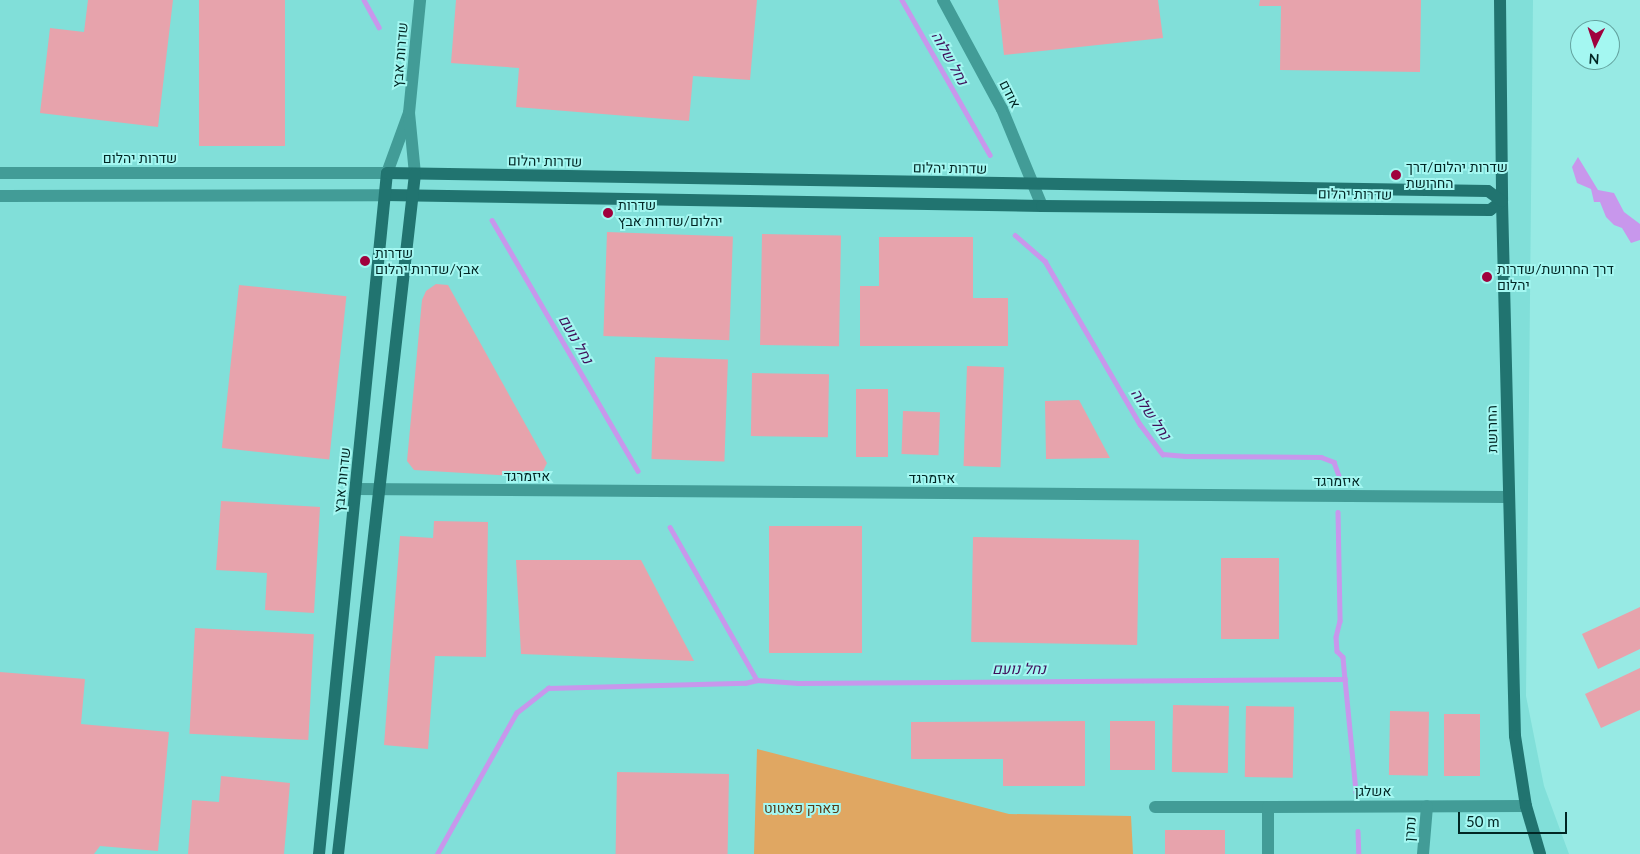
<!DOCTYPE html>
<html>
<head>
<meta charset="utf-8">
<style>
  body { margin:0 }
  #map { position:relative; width:1640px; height:854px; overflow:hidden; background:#97eae4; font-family:Lato,Heebo,sans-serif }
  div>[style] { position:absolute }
  .built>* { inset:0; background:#81dfd9 }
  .green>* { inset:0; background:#e0a762 }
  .water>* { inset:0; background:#c897ec }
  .stream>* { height:4.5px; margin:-2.25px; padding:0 2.25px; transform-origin:2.25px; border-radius:2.25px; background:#c897ec }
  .building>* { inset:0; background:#e7a3ac; transform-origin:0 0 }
  .street>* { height:12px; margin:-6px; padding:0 6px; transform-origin:6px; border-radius:6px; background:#429c97 }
  .secondary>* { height:12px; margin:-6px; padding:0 6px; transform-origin:6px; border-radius:6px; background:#217470 }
  .dots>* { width:14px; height:14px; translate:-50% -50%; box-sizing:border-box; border:2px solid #a4f7f1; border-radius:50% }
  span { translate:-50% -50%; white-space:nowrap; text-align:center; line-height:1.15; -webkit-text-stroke:4px #a4f7f1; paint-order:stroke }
  .street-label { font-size:14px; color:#012624 }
  .poi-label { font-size:14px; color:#012624 }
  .left { translate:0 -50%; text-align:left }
  .park-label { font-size:14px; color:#573b18 }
  .water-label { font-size:15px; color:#400f5a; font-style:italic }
  .north { position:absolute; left:1570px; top:20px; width:50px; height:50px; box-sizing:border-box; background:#a4f7f1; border:1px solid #63a39f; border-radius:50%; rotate:184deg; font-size:14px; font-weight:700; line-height:20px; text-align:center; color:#012624 }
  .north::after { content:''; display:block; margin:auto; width:18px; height:22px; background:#a0013d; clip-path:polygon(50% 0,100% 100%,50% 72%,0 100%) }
  .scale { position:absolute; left:1458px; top:812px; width:109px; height:22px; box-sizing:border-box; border:2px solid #012624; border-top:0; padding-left:6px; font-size:15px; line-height:18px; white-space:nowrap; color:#012624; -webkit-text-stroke:4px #a4f7f1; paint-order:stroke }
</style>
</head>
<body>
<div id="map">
  <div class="built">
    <div style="clip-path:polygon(0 0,1533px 0,1526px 696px,1544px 786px,1569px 854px,0 854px)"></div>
  </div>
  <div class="green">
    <div style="clip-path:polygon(757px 749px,1009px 814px,1131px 816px,1133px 854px,754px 854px)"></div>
  </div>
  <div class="water">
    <div style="clip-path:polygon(1578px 157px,1598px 190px,1614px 193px,1624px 212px,1640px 224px,1640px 240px,1631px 243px,1622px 228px,1614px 225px,1606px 217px,1600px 202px,1594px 202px,1591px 189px,1577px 183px,1572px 167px)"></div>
  </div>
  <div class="stream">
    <div style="left:364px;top:0;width:31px;rotate:61deg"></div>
    <div style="left:902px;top:0;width:178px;rotate:60.4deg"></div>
    <div style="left:492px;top:220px;width:290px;rotate:59.8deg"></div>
    <div style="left:1015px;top:235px;width:40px;rotate:41deg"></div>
    <div style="left:1045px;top:261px;width:189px;rotate:59.8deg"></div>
    <div style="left:1140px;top:424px;width:38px;rotate:53deg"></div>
    <div style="left:1163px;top:454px;width:22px;rotate:5deg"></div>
    <div style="left:1185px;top:456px;width:136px;rotate:0.4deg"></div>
    <div style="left:1321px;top:457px;width:14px;rotate:21deg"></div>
    <div style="left:1334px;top:462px;width:15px;rotate:70deg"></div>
    <div style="left:1338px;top:512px;width:109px;rotate:88.9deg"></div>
    <div style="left:1340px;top:621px;width:16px;rotate:104deg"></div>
    <div style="left:1336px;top:637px;width:14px;rotate:86deg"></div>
    <div style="left:1337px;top:651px;width:8px;rotate:45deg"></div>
    <div style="left:1343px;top:657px;width:22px;rotate:85deg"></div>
    <div style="left:670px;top:527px;width:176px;rotate:60.4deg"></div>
    <div style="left:757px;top:680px;width:41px;rotate:4.2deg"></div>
    <div style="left:798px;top:683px;width:547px;rotate:-0.42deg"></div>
    <div style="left:1345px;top:679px;width:114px;rotate:84.4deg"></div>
    <div style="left:1358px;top:831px;width:23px;rotate:88deg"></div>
    <div style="left:437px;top:854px;width:162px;rotate:-60.7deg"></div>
    <div style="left:516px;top:713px;width:41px;rotate:-38deg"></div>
    <div style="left:548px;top:688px;width:197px;rotate:-1.5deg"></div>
    <div style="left:745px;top:683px;width:12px;rotate:-14deg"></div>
  </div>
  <div class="building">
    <div style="clip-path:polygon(88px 0,173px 0,158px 127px,40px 113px,50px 28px,84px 32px)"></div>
    <div style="left:199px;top:0;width:86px;height:146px"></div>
    <div style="clip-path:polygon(456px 0,757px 0,750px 80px,693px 76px,689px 121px,516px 107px,519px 68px,451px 63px)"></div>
    <div style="clip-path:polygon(998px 0,1158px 0,1163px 38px,1004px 55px)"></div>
    <div style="clip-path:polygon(1260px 0,1421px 0,1420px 72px,1280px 70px,1281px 6px,1259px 6px)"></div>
    <div style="left:607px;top:232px;width:126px;height:104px;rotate:2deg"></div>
    <div style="left:762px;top:234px;width:79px;height:111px;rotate:1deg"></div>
    <div style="clip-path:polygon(879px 237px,973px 237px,973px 298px,1008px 298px,1008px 346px,860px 346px,860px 286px,879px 286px)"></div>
    <div style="clip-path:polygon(436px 284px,448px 285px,547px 463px,541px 475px,529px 477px,414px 470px,407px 461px,422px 300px,426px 291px)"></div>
    <div style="left:239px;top:285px;width:108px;height:164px;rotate:6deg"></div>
    <div style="left:655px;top:357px;width:73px;height:102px;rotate:2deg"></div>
    <div style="left:967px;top:366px;width:37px;height:100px;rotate:2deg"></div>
    <div style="left:752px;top:373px;width:77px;height:63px;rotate:1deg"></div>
    <div style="left:856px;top:389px;width:32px;height:68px"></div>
    <div style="clip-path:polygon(1079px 400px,1110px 458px,1046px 459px,1045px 401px)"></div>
    <div style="left:903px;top:411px;width:37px;height:43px;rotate:2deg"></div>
    <div style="clip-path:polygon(221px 501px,320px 507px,314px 613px,265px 610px,267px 573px,216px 570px)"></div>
    <div style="clip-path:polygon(434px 521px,488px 522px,486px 657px,435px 656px,428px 749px,384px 745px,400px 536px,433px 538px)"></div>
    <div style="left:862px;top:526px;width:127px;height:93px;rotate:90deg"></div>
    <div style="left:973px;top:537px;width:166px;height:105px;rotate:1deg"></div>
    <div style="left:1221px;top:558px;width:58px;height:81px"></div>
    <div style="clip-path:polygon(516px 560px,641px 560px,694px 661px,521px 654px)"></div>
    <div style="clip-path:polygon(1640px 607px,1640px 649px,1598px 669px,1582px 634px)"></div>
    <div style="left:195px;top:628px;width:119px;height:106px;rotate:3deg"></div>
    <div style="clip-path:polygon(1640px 668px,1640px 710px,1601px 728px,1585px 694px)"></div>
    <div style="clip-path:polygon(0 672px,85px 679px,81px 724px,169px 732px,158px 851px,100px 846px,94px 854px,0 854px)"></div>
    <div style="left:1173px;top:705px;width:56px;height:67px;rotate:1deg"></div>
    <div style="left:1246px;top:706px;width:48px;height:71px;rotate:1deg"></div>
    <div style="left:1390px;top:711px;width:39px;height:64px;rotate:1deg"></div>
    <div style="left:1444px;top:714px;width:36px;height:62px"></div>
    <div style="clip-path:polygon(1085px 721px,1085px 786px,1003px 786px,1003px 759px,911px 759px,911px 722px)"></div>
    <div style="left:1155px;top:721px;width:49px;height:45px;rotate:90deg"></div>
    <div style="left:617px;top:772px;width:112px;height:82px;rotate:1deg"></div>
    <div style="clip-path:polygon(221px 776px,290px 783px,284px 854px,188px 854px,192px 800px,219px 802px)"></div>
    <div style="left:1165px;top:830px;width:60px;height:24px"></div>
  </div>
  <div class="street">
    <div style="left:943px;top:0;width:124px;rotate:61.6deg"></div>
    <div style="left:1002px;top:109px;width:105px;rotate:67.6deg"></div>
    <div style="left:0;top:173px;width:387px"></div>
    <div style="left:387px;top:173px;width:64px;rotate:-69.9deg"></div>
    <div style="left:415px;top:174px;width:61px;rotate:-95.6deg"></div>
    <div style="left:409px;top:113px;width:114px;rotate:-84.4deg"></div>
    <div style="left:0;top:196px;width:385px;rotate:-0.1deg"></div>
    <div style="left:356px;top:489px;width:1152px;rotate:0.4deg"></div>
    <div style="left:1155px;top:807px;width:113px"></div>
    <div style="left:1268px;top:854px;width:47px;rotate:-90deg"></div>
    <div style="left:1268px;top:807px;width:258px;rotate:-0.2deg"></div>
    <div style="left:1423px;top:854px;width:48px;rotate:-85.2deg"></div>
  </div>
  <div class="secondary">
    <div style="left:1500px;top:0;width:201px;rotate:89.4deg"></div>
    <div style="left:1502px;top:201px;width:535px;rotate:88.61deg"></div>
    <div style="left:1515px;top:736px;width:71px;rotate:81.1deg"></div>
    <div style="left:1526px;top:806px;width:50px;rotate:73.7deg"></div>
    <div style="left:385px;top:195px;width:657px;rotate:0.96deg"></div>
    <div style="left:1042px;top:206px;width:448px;rotate:0.5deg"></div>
    <div style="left:1490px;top:210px;width:15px;rotate:-37deg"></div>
    <div style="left:319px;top:854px;width:684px;rotate:-84.3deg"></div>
    <div style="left:387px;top:173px;width:1101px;rotate:0.94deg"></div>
    <div style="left:1488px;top:191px;width:17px;rotate:36deg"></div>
    <div style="left:338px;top:854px;width:684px;rotate:-83.54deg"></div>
  </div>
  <div class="dots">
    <div style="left:1396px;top:175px;background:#a0013d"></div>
    <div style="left:608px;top:213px;background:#a0013d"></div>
    <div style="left:365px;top:261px;background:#a0013d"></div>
    <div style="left:1487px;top:277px;background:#a0013d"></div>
  </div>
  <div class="street-label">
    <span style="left:400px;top:55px;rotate:-85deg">שדרות אבץ</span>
    <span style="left:1010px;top:94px;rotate:63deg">אודם</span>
    <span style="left:140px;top:158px">שדרות יהלום</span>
    <span style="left:545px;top:161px;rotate:1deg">שדרות יהלום</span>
    <span style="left:950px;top:168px;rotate:1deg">שדרות יהלום</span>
    <span style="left:1355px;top:194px;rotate:1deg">שדרות יהלום</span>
    <span style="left:1492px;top:429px;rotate:-91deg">החרושת</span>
    <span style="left:527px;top:476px">איזמרגד</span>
    <span style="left:932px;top:478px">איזמרגד</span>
    <span style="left:342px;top:480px;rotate:-84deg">שדרות אבץ</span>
    <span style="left:1337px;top:481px">איזמרגד</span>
    <span style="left:1373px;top:791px">אשלגן</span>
    <span style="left:1410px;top:829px;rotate:-86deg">נתרן</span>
  </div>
  <div class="poi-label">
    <span class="left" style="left:1406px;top:175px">שדרות יהלום/דרך<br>החרושת</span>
    <span class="left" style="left:618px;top:213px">שדרות<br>יהלום/שדרות אבץ</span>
    <span class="left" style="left:375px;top:261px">שדרות<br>אבץ/שדרות יהלום</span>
    <span class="left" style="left:1497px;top:277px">דרך החרושת/שדרות<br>יהלום</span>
  </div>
  <div class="park-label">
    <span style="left:802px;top:808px">פארק פאטוט</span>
  </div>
  <div class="water-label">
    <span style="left:950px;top:58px;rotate:61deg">נחל שלוה</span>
    <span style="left:576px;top:339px;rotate:60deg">נחל נועם</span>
    <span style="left:1151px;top:414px;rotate:56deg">נחל שלוה</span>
    <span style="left:1019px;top:669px">נחל נועם</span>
  </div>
  <div class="north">N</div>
  <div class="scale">50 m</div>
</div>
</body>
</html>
